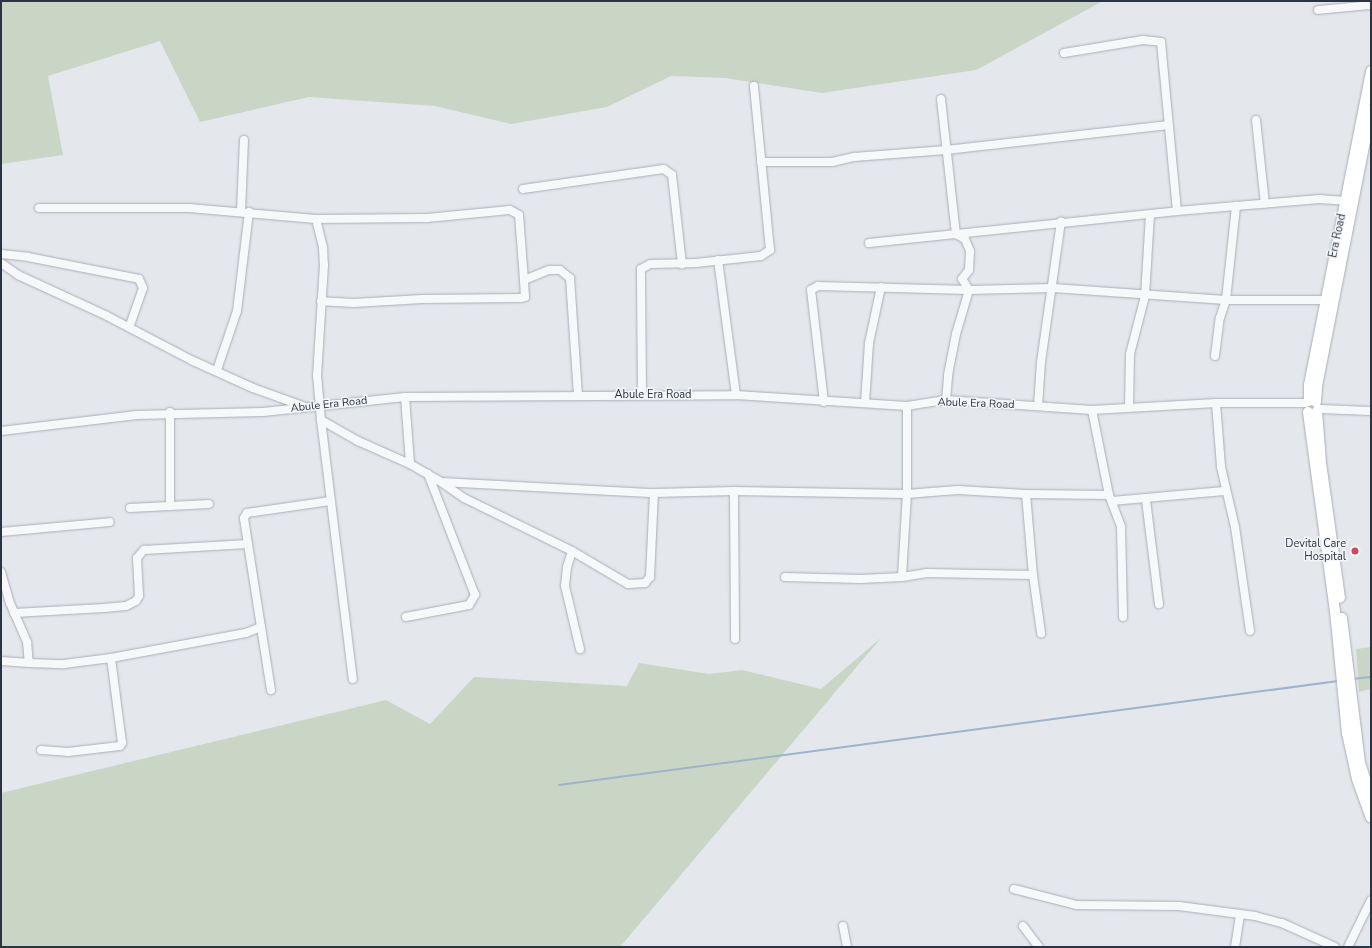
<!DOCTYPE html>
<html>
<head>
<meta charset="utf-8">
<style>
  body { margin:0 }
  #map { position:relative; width:1372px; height:948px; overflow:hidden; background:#e4e7ec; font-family:"Nunito Sans",sans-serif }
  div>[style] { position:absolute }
  .green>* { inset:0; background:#c9d6c5 }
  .stream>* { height:2px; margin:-1px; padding:0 1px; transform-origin:1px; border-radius:1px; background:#9fb4cc }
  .roads { filter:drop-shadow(0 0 1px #a9aeb7) drop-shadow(0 0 1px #a9aeb7) }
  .minor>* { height:8px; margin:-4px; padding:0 4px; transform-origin:4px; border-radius:4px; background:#f7f8fa }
  .major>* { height:10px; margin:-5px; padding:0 5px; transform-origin:5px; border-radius:5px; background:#fff }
  .dots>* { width:11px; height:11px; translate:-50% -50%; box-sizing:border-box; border:2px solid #f4f6f9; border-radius:50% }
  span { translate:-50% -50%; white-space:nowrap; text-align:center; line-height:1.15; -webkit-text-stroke:3px #f4f6f9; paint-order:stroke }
  .street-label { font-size:11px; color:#2b3445 }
  .poi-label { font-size:11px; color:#2b3445 }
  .right { translate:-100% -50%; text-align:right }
  .frame { position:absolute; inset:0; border:2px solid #2b3445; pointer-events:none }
</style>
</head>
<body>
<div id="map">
  <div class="green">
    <div style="clip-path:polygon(1px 1px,1103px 1px,976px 70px,822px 93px,725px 78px,671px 76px,607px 107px,511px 124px,435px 106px,309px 97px,200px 122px,160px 41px,48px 76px,63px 155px,1px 164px)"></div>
    <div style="clip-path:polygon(881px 638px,620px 947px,1px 947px,1px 793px,386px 700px,430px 724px,474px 677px,627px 686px,639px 663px,709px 674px,742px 670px,821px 689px)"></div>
    <div style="clip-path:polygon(1371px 647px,1371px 689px,1359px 692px,1356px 649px)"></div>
  </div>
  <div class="stream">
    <div style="left:1352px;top:679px;width:19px;rotate:-6deg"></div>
    <div style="left:559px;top:785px;width:786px;rotate:-7.6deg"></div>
  </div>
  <div class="roads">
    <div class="minor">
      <div style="left:1318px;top:10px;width:53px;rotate:-5.4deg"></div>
      <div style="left:1064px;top:53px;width:80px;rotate:-9.3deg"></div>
      <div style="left:1143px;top:40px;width:18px;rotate:6deg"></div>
      <div style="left:1161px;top:42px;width:170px;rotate:84.6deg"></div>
      <div style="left:941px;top:99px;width:136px;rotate:83.7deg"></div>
      <div style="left:1256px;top:120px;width:84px;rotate:83.9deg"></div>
      <div style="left:761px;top:162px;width:71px"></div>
      <div style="left:832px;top:162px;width:23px;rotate:-13deg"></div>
      <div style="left:854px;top:157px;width:92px;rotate:-4.4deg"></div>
      <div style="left:946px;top:150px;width:224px;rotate:-6.4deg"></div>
      <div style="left:523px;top:189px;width:142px;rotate:-8.1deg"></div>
      <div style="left:664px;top:169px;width:10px;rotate:37deg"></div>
      <div style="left:672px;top:175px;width:90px;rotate:83.6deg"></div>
      <div style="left:39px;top:208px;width:150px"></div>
      <div style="left:189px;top:208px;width:127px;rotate:5deg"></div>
      <div style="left:316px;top:219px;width:111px;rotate:-0.5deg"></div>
      <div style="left:427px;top:218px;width:83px;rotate:-5.5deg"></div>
      <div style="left:510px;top:210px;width:10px;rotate:29deg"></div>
      <div style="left:519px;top:215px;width:65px;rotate:85.6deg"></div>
      <div style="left:524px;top:280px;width:17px;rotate:87deg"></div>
      <div style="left:525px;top:297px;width:4px;rotate:166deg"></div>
      <div style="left:521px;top:298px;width:99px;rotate:179.4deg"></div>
      <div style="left:422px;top:299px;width:68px;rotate:176.6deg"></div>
      <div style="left:354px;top:303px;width:33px;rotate:-177deg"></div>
      <div style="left:241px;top:211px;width:71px;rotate:-87.6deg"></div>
      <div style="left:316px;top:219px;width:30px;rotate:76deg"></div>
      <div style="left:323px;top:248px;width:17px;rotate:87deg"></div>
      <div style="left:324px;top:265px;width:110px;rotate:93.6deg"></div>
      <div style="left:317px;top:375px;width:45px;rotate:84.9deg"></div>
      <div style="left:321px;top:420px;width:43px;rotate:29.6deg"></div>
      <div style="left:358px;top:441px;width:57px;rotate:23.9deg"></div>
      <div style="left:410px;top:464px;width:36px;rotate:30deg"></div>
      <div style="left:441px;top:482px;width:213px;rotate:3deg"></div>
      <div style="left:654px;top:493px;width:80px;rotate:-1.4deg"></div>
      <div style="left:734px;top:491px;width:173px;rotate:1deg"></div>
      <div style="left:907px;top:494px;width:51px;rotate:-4.5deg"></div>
      <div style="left:958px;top:490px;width:68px;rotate:3.4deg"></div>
      <div style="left:1026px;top:494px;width:83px;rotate:0.7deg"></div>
      <div style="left:869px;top:243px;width:310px;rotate:-5.9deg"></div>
      <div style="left:1177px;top:211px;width:143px;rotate:-4.8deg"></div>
      <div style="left:1319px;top:199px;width:27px;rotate:4deg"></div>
      <div style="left:1px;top:254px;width:27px;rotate:6deg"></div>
      <div style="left:28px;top:257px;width:113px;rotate:11.2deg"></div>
      <div style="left:139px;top:279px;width:10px;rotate:66deg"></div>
      <div style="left:143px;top:288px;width:42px;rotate:109.3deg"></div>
      <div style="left:718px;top:260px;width:136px;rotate:82.4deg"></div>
      <div style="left:1px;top:263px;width:21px;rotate:35deg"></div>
      <div style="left:18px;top:275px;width:98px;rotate:24.7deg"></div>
      <div style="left:107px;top:316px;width:95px;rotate:27.6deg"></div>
      <div style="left:191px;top:360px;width:68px;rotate:24.3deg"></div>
      <div style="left:253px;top:388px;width:53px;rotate:19.8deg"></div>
      <div style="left:524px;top:280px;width:27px;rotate:-22deg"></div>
      <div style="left:549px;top:270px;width:11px"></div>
      <div style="left:560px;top:270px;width:13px;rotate:39deg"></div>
      <div style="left:570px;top:278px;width:117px;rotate:86.1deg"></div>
      <div style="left:1215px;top:356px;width:38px;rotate:-83deg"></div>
      <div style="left:1220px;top:318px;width:19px;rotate:-72deg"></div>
      <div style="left:1226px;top:300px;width:95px;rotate:-83.9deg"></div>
      <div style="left:217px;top:370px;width:62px;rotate:-71.3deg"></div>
      <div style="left:237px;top:311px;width:100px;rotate:-83.1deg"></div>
      <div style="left:642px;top:395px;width:126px;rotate:-90.5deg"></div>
      <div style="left:641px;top:269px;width:10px;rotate:-29deg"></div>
      <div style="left:650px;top:264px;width:46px;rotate:-1.2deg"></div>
      <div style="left:696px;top:263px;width:65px;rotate:-6.1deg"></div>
      <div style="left:761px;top:256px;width:11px;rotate:-34deg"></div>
      <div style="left:770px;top:250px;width:165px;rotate:-95.6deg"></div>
      <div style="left:405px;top:397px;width:67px;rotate:85.7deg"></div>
      <div style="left:946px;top:400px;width:25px;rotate:-85deg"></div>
      <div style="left:948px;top:375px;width:42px;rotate:-79deg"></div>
      <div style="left:956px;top:334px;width:46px;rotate:-73.5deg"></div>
      <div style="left:969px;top:290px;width:13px;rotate:-122deg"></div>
      <div style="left:962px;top:279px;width:11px;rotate:-52deg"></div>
      <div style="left:969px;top:270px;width:19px;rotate:-87deg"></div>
      <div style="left:970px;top:251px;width:13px;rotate:-113deg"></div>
      <div style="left:965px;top:239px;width:10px;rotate:-151deg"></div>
      <div style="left:824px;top:402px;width:113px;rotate:-96.6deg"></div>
      <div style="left:811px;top:290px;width:8px;rotate:-30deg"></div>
      <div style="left:818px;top:286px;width:151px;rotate:1.5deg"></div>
      <div style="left:969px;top:290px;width:84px;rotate:-1.4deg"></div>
      <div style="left:1053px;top:288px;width:173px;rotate:4deg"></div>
      <div style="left:1226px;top:300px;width:99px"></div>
      <div style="left:865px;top:403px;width:60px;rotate:-86.2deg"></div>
      <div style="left:869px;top:343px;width:57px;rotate:-77.9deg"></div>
      <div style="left:1216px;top:403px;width:64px;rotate:85.5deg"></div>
      <div style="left:1221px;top:467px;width:62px;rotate:76.9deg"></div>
      <div style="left:1235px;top:527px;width:105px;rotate:81.8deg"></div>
      <div style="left:1038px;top:406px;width:44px;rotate:-86.1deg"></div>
      <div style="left:1041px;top:362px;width:142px;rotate:-81.9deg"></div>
      <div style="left:1129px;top:406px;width:52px;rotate:-88.9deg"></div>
      <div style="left:1130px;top:354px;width:60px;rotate:-75.5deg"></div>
      <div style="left:1145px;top:296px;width:82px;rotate:-86.5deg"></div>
      <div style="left:1319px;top:409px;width:52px;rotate:2.2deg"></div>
      <div style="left:1092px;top:410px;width:87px;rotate:78.7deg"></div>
      <div style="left:1109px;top:495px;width:34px;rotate:69deg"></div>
      <div style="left:1121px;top:527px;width:90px;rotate:88.7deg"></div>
      <div style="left:170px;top:412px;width:94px;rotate:90deg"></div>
      <div style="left:321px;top:420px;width:261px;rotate:83deg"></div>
      <div style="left:1px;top:431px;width:137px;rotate:-6.7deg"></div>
      <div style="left:137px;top:415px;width:126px;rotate:-1.4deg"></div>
      <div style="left:263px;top:412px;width:143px;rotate:-6deg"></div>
      <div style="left:405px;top:397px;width:331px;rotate:-0.3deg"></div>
      <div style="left:736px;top:395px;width:171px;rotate:3.7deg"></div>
      <div style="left:907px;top:406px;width:39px;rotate:-9deg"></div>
      <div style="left:946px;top:400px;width:146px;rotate:3.9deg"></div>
      <div style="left:1092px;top:410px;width:124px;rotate:-3.2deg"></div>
      <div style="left:1216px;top:403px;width:90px"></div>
      <div style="left:441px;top:482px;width:28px;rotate:35deg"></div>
      <div style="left:464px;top:498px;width:120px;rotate:26.1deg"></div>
      <div style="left:572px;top:551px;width:65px;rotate:30.5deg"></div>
      <div style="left:628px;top:584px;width:17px;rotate:-3deg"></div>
      <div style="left:645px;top:583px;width:8px;rotate:-50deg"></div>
      <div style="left:650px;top:577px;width:84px;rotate:-87.3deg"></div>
      <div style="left:734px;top:491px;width:148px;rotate:89.6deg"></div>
      <div style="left:1026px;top:494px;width:81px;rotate:85.1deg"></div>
      <div style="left:1033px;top:575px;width:59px;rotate:82.1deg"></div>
      <div style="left:1146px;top:500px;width:105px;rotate:82.9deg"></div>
      <div style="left:1113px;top:501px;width:113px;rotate:-5.1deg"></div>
      <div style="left:130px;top:508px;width:79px;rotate:-2.9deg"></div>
      <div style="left:1px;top:532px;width:109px;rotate:-5.2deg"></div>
      <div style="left:572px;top:551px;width:17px;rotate:107deg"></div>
      <div style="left:567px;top:567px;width:19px;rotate:96deg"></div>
      <div style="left:565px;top:586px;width:65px;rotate:76.6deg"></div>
      <div style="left:1px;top:572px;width:32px;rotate:74deg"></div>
      <div style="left:10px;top:603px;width:43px;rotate:66.4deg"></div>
      <div style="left:27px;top:642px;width:21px;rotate:85deg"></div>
      <div style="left:29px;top:663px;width:28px;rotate:-176deg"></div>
      <div style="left:785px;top:577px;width:75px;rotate:1.5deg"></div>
      <div style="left:860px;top:579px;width:42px;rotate:-2.7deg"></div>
      <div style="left:902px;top:577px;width:24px;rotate:-9deg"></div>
      <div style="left:926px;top:573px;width:107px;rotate:1.1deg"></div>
      <div style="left:902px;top:577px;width:83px;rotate:-86.6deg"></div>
      <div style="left:907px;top:494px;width:88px;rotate:-90deg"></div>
      <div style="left:14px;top:613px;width:90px;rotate:-3.2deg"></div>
      <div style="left:104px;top:608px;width:22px;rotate:-5deg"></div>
      <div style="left:126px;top:606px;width:11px;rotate:-27deg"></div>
      <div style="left:136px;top:601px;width:6px;rotate:-59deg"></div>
      <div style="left:139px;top:596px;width:38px;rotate:-93deg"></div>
      <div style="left:137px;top:558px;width:11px;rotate:-49deg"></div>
      <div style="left:144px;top:550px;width:104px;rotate:-3.3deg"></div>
      <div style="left:406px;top:617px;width:64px;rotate:-10.8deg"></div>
      <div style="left:469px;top:605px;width:12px;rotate:-59deg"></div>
      <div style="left:475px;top:595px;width:130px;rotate:-111.2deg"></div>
      <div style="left:261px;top:627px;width:64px;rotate:81deg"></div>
      <div style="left:29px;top:663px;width:35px;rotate:2deg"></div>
      <div style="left:64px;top:664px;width:47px;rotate:-7.3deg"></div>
      <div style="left:111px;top:658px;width:137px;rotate:-10.5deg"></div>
      <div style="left:246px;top:633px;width:16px;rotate:-22deg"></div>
      <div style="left:261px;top:627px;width:110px;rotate:-98.9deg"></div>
      <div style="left:244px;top:518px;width:6px;rotate:-59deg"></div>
      <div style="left:247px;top:513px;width:84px;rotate:-8.2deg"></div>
      <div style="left:41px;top:750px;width:27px;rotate:4deg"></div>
      <div style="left:68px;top:752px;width:52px;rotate:-6.6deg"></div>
      <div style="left:120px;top:746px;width:4px;rotate:-56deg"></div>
      <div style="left:122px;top:743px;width:86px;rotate:-97.4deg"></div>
      <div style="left:1014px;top:889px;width:65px;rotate:14.3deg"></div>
      <div style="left:1077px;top:905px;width:102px;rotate:0.6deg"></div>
      <div style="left:1179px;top:906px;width:77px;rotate:7.5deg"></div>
      <div style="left:1255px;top:916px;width:28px;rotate:15deg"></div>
      <div style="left:1282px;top:923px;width:58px;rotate:24.4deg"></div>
      <div style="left:843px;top:926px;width:21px;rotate:79deg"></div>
      <div style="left:1023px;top:926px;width:26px;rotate:53deg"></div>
      <div style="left:1235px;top:947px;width:33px;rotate:-81deg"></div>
      <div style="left:1348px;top:947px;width:52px;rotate:-63.9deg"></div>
    </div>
    <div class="major">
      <div style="left:1309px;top:401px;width:16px;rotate:-90deg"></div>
      <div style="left:1309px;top:385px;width:320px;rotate:-78.8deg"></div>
      <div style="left:1316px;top:402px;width:16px;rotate:-86deg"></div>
      <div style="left:1317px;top:386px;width:281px;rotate:-78.9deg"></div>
      <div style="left:1317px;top:411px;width:52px;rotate:85.6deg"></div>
      <div style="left:1321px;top:463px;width:136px;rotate:82deg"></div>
      <div style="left:1308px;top:412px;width:201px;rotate:82.3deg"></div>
      <div style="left:1335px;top:611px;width:123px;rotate:84.4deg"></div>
      <div style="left:1347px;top:733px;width:47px;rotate:77.7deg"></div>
      <div style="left:1357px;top:779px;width:41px;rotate:70.3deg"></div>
      <div style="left:1342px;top:618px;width:146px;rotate:82.9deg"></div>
      <div style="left:1360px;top:763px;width:36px;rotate:72deg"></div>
    </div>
  </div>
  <div class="dots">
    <div style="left:1355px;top:551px;background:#d1495b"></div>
  </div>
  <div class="street-label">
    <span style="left:1338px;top:236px;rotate:-78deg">Era Road</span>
    <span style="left:653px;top:395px">Abule Era Road</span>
    <span style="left:976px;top:404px;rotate:2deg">Abule Era Road</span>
    <span style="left:329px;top:405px;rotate:-6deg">Abule Era Road</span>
  </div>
  <div class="poi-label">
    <span class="right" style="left:1346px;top:551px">Devital Care<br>Hospital</span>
  </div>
  <div class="frame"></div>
</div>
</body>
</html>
